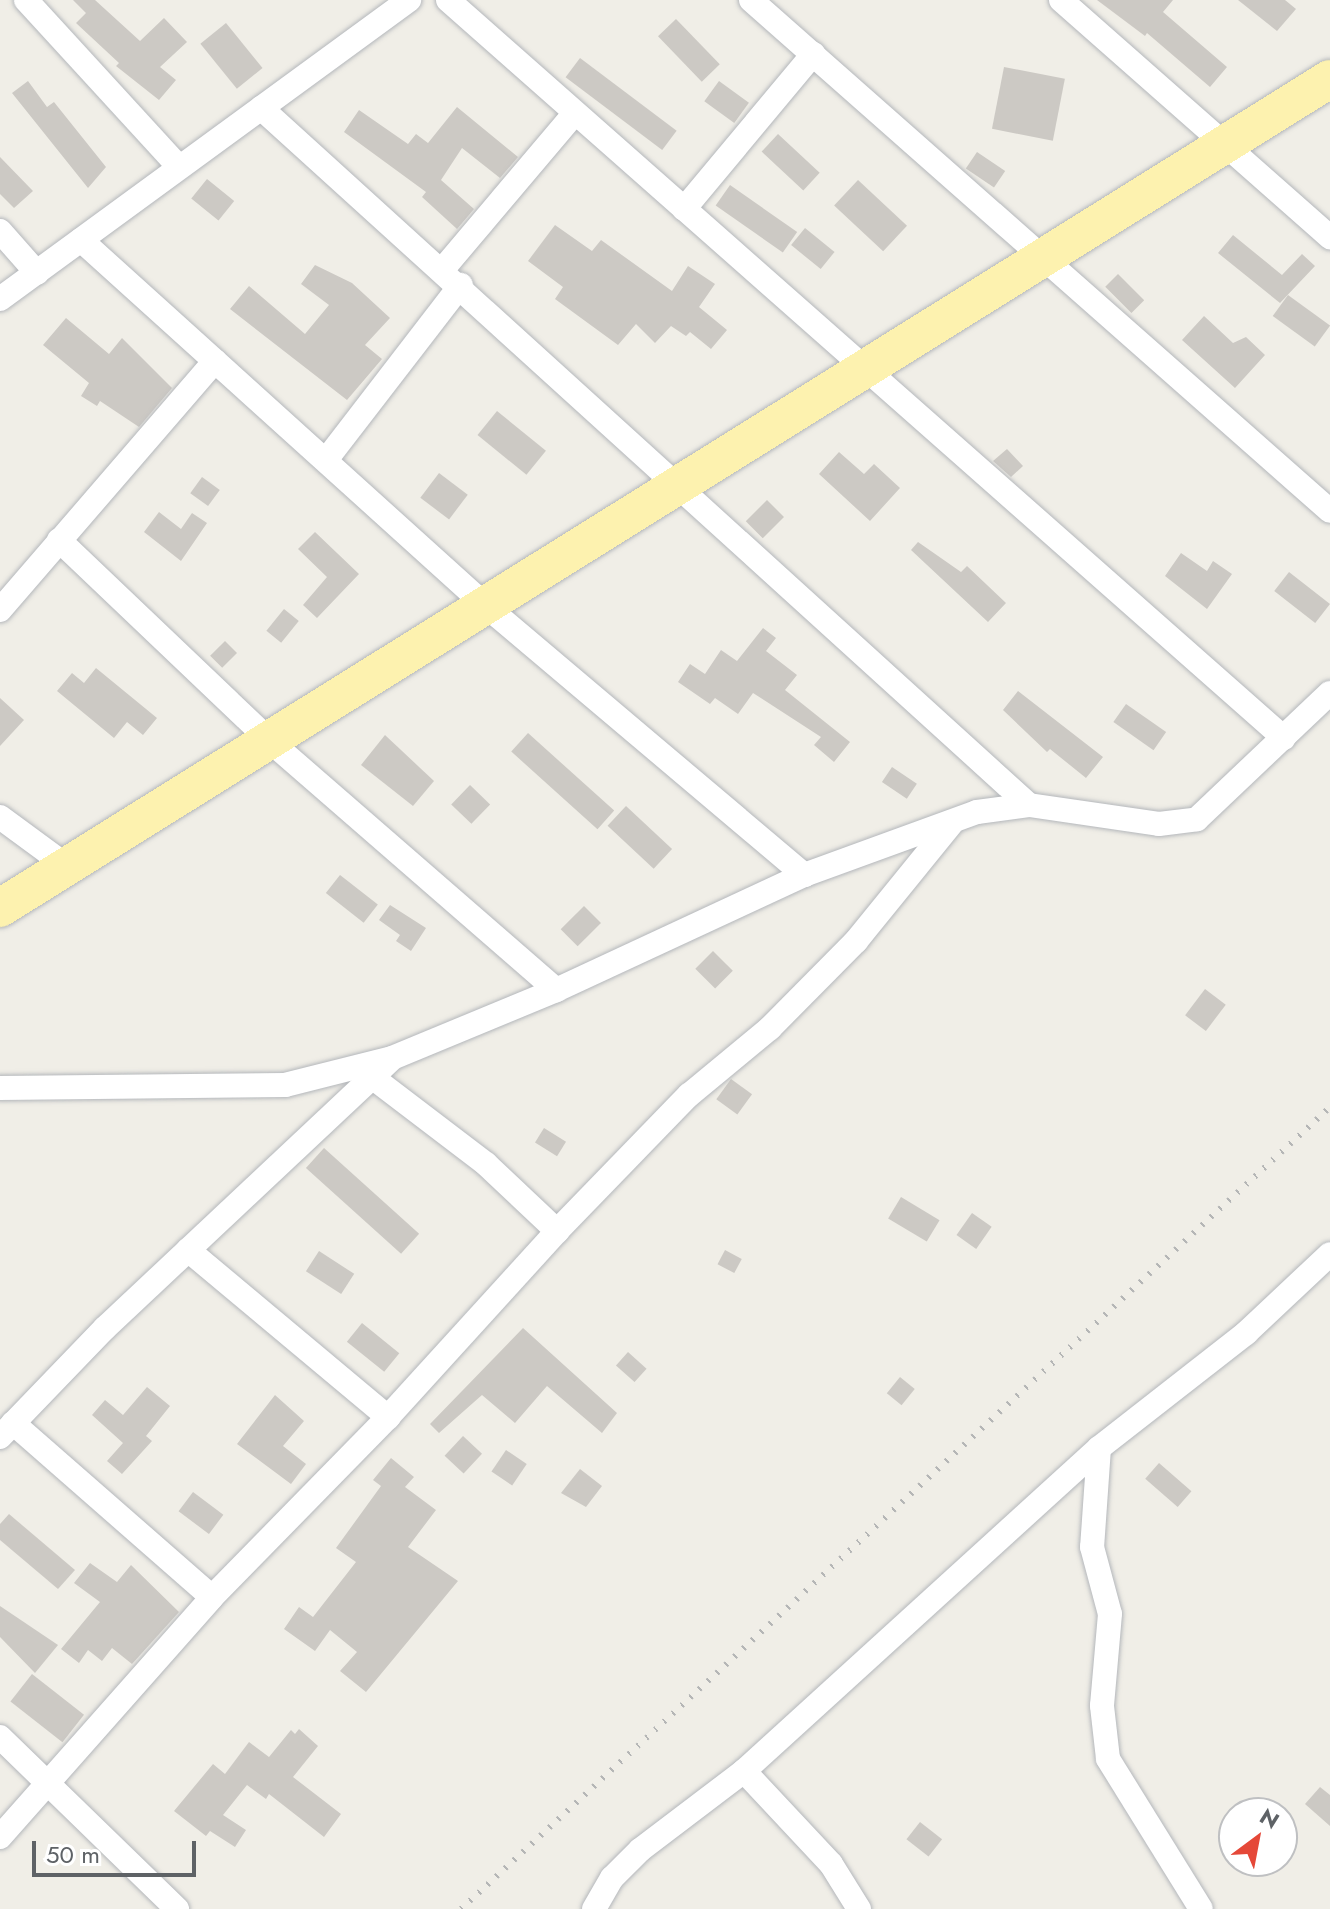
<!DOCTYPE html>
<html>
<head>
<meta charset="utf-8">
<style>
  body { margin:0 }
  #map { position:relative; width:1330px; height:1909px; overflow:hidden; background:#f0eee7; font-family:Jost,sans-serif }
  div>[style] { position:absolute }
  .building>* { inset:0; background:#ccc9c4; transform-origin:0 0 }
  .roads { filter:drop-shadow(0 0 2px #b4b7bb) drop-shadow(0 0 2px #b4b7bb) }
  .street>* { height:24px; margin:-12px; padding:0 12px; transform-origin:12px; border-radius:12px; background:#fff }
  .primary>* { height:38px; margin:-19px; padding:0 19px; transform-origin:19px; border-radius:19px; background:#fdf2af }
  .rail>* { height:6px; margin-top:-3px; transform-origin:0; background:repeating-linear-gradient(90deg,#b5b6b6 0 2px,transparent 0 12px) }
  span { translate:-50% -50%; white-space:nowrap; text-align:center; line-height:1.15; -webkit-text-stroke:6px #fff; paint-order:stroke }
  .north { position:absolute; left:1218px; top:1797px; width:80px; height:80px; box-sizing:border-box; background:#fff; border:2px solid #bfc0c2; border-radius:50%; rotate:32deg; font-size:22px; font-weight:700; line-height:32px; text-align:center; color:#5e6266 }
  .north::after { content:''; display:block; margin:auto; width:28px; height:36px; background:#e54838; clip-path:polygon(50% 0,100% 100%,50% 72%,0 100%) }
  .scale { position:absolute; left:32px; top:1841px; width:164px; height:36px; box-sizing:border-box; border:4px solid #5e6266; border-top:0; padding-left:10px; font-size:24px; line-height:28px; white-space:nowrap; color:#5e6266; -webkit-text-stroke:6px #fff; paint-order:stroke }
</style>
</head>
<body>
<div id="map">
  <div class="building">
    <div style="clip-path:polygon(73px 0,95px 0,140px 41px,164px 18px,187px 42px,160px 67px,176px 80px,159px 100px,116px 66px,119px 63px,76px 23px,86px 13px)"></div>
    <div style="clip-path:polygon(1097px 0,1173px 0,1163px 12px,1227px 67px,1210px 87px,1147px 33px,1145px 36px)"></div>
    <div style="clip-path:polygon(1238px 0,1285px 0,1296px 9px,1277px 31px)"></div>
    <div style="left:676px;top:19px;width:63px;height:25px;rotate:46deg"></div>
    <div style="left:226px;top:23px;width:58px;height:33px;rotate:51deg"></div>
    <div style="left:580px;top:58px;width:121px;height:24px;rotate:37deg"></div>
    <div style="left:1004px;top:67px;width:62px;height:63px;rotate:11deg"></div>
    <div style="clip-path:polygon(28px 81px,47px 107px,54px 102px,106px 167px,88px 188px,12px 93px)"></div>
    <div style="left:719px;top:81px;width:37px;height:25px;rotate:36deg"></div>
    <div style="clip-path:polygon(457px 107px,518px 157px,500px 178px,462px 148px,441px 180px,474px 209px,457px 229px,422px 197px,426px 192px,344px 132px,359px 110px,408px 144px,416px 134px,428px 143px)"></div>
    <div style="left:778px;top:134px;width:57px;height:24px;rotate:43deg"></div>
    <div style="left:977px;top:152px;width:34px;height:20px;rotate:34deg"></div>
    <div style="clip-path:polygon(0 157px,33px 191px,14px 208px,0 194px)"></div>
    <div style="left:207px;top:179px;width:35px;height:25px;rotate:39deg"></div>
    <div style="left:858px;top:180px;width:67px;height:35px;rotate:43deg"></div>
    <div style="left:730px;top:185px;width:82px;height:25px;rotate:35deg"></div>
    <div style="clip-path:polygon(555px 225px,592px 251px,601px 240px,672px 291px,688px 266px,715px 284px,699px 307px,727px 330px,711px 349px,690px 332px,686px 336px,671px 326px,655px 343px,636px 324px,618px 345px,555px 299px,563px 287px,528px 261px)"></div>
    <div style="left:805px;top:228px;width:38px;height:22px;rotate:39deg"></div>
    <div style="clip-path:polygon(1233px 235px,1282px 275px,1302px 254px,1315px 266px,1280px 303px,1218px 253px)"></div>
    <div style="clip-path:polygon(315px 265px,352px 283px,390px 318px,365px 345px,382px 359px,347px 400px,230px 309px,249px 286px,305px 334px,329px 305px,301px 284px)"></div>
    <div style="left:1118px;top:274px;width:37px;height:18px;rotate:45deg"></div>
    <div style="left:1288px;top:295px;width:52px;height:26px;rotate:36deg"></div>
    <div style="clip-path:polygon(1204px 316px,1233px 343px,1246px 337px,1265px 355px,1235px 388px,1182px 340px)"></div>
    <div style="clip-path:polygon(66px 318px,109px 354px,122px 338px,172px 388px,139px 427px,100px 401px,97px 406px,81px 396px,89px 383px,43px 345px)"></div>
    <div style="left:497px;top:411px;width:63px;height:31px;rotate:39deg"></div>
    <div style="clip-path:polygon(1007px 449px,1023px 466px,1011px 477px,993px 461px)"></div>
    <div style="clip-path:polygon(839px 452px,864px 474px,874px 464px,900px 488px,870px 521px,819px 474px)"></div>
    <div style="left:439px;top:473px;width:36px;height:31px;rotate:37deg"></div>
    <div style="left:202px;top:477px;width:22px;height:20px;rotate:36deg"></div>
    <div style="left:767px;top:500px;width:24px;height:30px;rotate:45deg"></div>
    <div style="clip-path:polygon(159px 512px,181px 529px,192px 513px,207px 523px,181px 561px,144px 532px)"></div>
    <div style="clip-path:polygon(315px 532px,359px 574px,317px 618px,303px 605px,327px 577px,298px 549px)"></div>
    <div style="clip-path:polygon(918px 542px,961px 572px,967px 566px,1006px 603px,988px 622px,911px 550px)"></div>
    <div style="clip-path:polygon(1181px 553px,1207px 571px,1213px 561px,1232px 574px,1207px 609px,1165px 576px)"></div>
    <div style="left:1289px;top:572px;width:52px;height:24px;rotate:38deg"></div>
    <div style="left:284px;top:609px;width:19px;height:28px;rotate:39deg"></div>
    <div style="clip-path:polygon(763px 628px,776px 638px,766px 651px,797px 675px,785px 690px,850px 742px,834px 762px,814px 745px,821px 737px,753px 693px,738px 714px,715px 698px,710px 704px,678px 682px,690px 664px,705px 674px,721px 650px,737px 661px)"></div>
    <div style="left:225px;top:641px;width:17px;height:21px;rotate:45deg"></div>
    <div style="clip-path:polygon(96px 668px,157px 718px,143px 735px,127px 722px,114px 738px,57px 691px,72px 673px,84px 683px)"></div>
    <div style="clip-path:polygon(1018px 691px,1103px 757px,1086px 778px,1050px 749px,1047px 752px,1003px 710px)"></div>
    <div style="clip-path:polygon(0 698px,24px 720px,0 746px)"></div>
    <div style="left:1126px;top:704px;width:49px;height:22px;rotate:35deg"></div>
    <div style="left:528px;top:733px;width:116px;height:25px;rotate:42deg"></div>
    <div style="clip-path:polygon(385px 735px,434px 781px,413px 806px,361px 765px)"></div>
    <div style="left:892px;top:767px;width:30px;height:18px;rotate:34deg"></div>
    <div style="left:470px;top:785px;width:28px;height:27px;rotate:44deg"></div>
    <div style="left:626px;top:806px;width:63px;height:27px;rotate:43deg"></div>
    <div style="left:340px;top:875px;width:48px;height:23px;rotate:38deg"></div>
    <div style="clip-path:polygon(390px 905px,426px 928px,411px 951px,396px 941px,400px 935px,379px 920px)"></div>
    <div style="left:584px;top:906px;width:24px;height:33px;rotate:45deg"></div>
    <div style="left:713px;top:951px;width:28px;height:25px;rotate:45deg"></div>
    <div style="left:1205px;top:989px;width:26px;height:33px;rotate:37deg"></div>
    <div style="left:731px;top:1079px;width:26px;height:25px;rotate:36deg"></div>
    <div style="left:544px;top:1128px;width:26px;height:17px;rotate:32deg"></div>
    <div style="left:324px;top:1148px;width:128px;height:27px;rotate:42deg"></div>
    <div style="left:901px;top:1197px;width:45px;height:25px;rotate:31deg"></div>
    <div style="left:972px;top:1213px;width:24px;height:27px;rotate:35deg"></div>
    <div style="left:725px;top:1250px;width:19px;height:16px;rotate:28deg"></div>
    <div style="left:319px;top:1251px;width:42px;height:24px;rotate:33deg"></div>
    <div style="left:362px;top:1323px;width:48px;height:24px;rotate:39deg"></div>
    <div style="clip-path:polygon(523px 1328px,617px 1413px,602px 1433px,547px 1386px,515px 1423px,482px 1395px,439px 1433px,430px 1424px)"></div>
    <div style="left:628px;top:1352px;width:25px;height:18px;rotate:42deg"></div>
    <div style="left:900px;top:1377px;width:19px;height:21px;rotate:39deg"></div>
    <div style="clip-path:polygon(147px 1387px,170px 1406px,146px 1436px,152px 1441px,122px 1474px,107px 1461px,123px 1443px,92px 1415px,105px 1400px,123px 1415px)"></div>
    <div style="clip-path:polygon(275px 1395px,304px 1421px,283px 1446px,306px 1464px,291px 1484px,237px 1444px)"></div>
    <div style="left:463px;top:1436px;width:26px;height:27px;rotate:43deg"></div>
    <div style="left:506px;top:1450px;width:25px;height:26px;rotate:34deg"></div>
    <div style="clip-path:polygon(391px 1458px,414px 1477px,405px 1487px,436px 1510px,408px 1547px,458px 1581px,366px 1692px,340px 1671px,357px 1652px,330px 1630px,315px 1651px,284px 1629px,299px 1607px,313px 1617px,356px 1562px,336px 1548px,381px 1486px,373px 1480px)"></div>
    <div style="left:1159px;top:1463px;width:43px;height:21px;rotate:41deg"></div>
    <div style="clip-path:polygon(580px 1469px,602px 1486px,586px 1507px,561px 1493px)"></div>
    <div style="left:193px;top:1492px;width:38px;height:24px;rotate:37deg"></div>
    <div style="clip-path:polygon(9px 1514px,75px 1570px,58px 1589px,0 1540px,0 1524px)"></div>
    <div style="clip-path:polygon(90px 1563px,117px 1582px,131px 1565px,179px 1612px,132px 1664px,112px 1648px,102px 1661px,88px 1650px,79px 1663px,61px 1649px,100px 1602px,74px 1583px)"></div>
    <div style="clip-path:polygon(0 1606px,58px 1645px,35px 1673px,0 1637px)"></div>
    <div style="left:32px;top:1674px;width:66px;height:35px;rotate:38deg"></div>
    <div style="clip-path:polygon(299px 1729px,318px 1746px,293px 1777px,341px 1814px,324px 1837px,269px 1794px,266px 1799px,247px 1785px,223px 1815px,246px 1830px,235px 1847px,210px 1831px,206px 1836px,174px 1811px,213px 1764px,225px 1774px,249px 1742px,269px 1757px,291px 1730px,295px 1734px)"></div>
    <div style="clip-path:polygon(1320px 1787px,1330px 1795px,1330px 1826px,1305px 1804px)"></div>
    <div style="left:920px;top:1822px;width:28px;height:22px;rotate:38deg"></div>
  </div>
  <div class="roads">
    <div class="street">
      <div style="left:26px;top:0;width:224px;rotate:47.5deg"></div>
      <div style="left:448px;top:0;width:1115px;rotate:41.44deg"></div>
      <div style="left:751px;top:0;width:772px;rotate:41.43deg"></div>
      <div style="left:1061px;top:0;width:359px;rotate:41.4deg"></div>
      <div style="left:261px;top:108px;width:1037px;rotate:42.23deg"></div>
      <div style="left:684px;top:209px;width:202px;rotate:-50.2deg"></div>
      <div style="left:0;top:231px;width:56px;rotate:48.6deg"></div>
      <div style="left:81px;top:240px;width:546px;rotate:42.1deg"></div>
      <div style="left:486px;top:606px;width:417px;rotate:40.2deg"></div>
      <div style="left:443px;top:269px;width:203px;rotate:-49.8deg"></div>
      <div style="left:0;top:299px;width:507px;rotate:-36.17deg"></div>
      <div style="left:326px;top:460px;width:221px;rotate:-52.4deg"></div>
      <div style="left:59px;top:540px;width:293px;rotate:43.6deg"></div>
      <div style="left:271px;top:742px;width:378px;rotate:41deg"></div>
      <div style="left:0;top:610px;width:329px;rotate:-49.2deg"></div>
      <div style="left:0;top:817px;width:84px;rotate:36.3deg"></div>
      <div style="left:372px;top:1077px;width:143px;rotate:37.3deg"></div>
      <div style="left:486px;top:1164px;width:98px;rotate:43.3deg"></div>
      <div style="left:0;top:1088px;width:285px;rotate:-0.6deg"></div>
      <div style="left:285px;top:1085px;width:110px;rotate:-14.2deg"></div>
      <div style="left:392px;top:1058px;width:178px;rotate:-22.5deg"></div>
      <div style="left:556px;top:990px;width:273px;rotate:-24.9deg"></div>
      <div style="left:804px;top:875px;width:184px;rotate:-20deg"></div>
      <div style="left:977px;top:812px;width:52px;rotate:-7.7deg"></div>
      <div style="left:1029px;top:805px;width:131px;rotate:8.3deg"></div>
      <div style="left:1159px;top:824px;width:38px;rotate:-7deg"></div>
      <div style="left:1197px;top:819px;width:183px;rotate:-43.5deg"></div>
      <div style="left:188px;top:1250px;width:261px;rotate:39.9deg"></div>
      <div style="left:13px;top:1423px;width:264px;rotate:41.2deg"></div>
      <div style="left:0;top:1437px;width:151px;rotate:-46.1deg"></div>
      <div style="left:105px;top:1328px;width:391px;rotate:-43.2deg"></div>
      <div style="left:1099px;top:1448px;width:99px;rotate:94deg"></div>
      <div style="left:1092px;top:1547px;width:69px;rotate:75deg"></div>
      <div style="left:1110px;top:1614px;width:92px;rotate:95deg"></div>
      <div style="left:1102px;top:1706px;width:53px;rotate:83.5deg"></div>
      <div style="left:1108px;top:1759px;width:176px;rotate:58.2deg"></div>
      <div style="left:0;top:1737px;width:247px;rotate:44.2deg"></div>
      <div style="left:744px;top:1771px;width:127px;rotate:46.9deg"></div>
      <div style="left:831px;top:1864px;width:53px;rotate:58.1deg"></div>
      <div style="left:0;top:1837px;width:320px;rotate:-48.5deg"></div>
      <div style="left:212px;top:1597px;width:252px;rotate:-45.6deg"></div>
      <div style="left:388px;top:1417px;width:251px;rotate:-47.7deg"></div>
      <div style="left:557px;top:1231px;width:190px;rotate:-45.9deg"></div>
      <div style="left:689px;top:1095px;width:105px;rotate:-39.6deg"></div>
      <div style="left:770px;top:1028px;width:122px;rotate:-45.3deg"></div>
      <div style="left:856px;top:941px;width:151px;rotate:-50.9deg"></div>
      <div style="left:594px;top:1909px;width:36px;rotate:-60deg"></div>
      <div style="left:612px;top:1878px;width:40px;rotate:-45deg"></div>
      <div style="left:640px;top:1850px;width:131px;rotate:-37.2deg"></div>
      <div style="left:744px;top:1771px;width:480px;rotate:-42.3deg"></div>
      <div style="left:1099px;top:1448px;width:187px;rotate:-38deg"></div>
      <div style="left:1246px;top:1333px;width:115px;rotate:-43.2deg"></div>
    </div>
    <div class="primary">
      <div style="left:0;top:908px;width:1567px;rotate:-31.94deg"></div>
    </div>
  </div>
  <div class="rail">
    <div style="left:461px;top:1909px;width:1183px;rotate:-42.7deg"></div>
  </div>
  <div class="north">N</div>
  <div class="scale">50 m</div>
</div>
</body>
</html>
